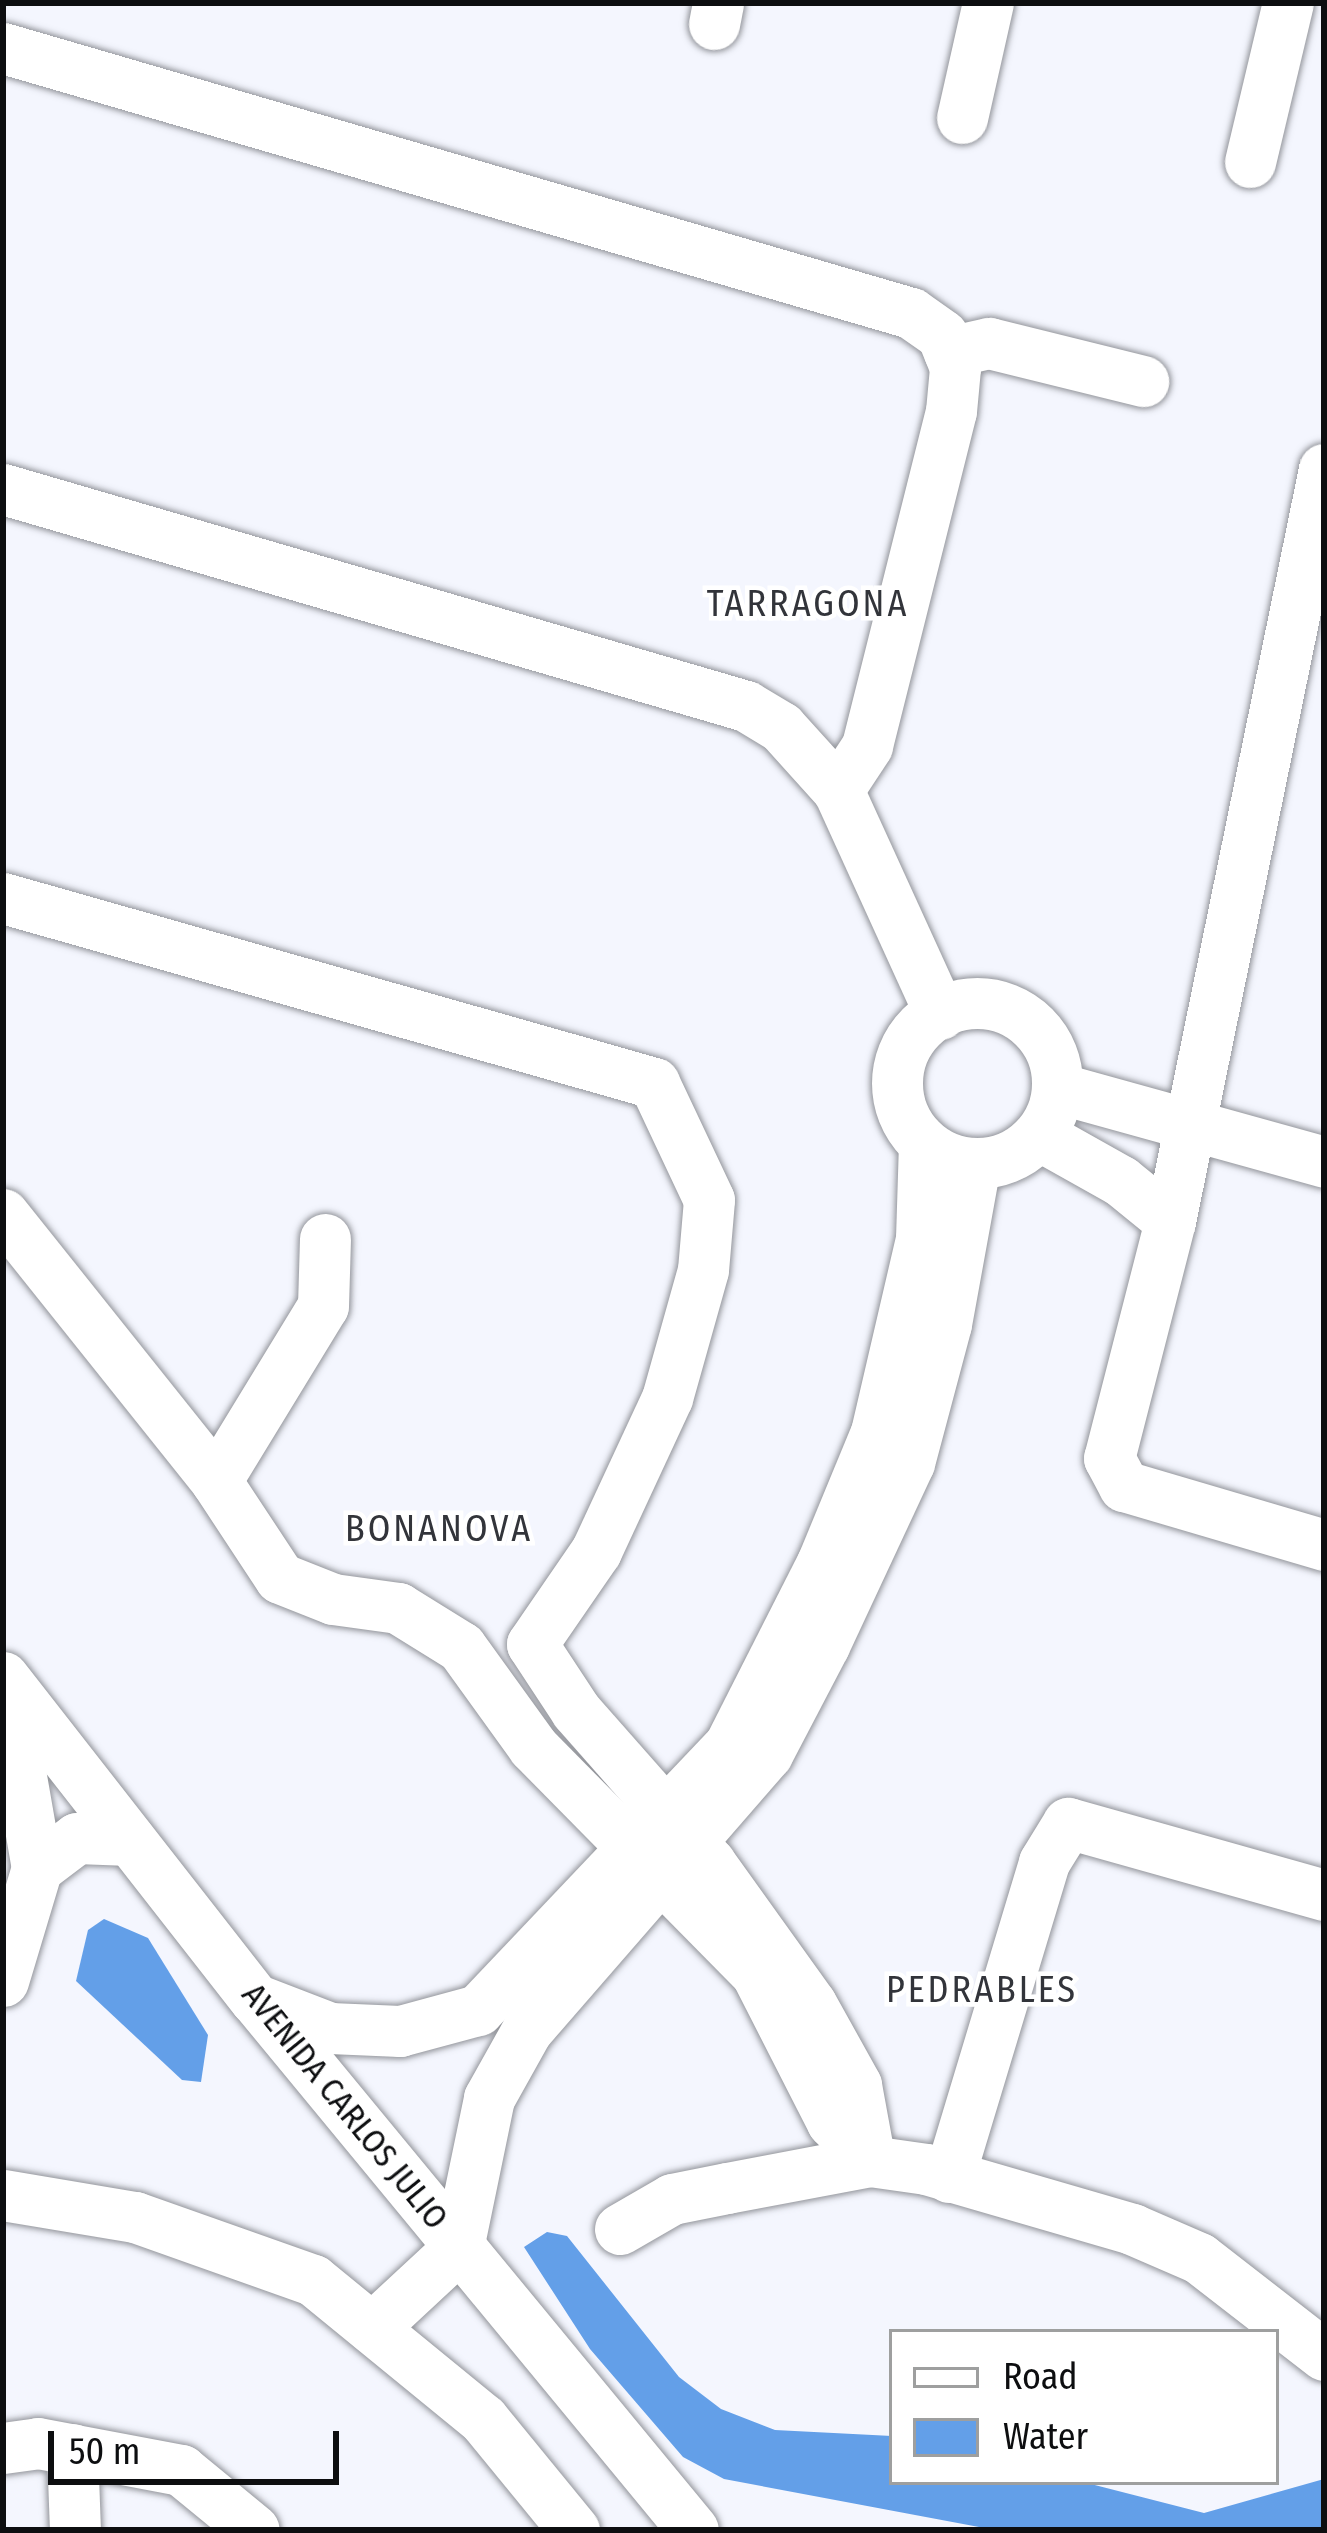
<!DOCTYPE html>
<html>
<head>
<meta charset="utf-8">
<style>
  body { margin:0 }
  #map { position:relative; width:1327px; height:2533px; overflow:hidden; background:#f4f6fe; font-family:"Fira Sans Condensed",sans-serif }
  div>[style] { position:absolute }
  .water>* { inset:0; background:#639fe8 }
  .roads { filter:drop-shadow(0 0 3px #93959b) drop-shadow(0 0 3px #93959b) }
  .minor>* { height:51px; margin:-25.5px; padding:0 25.5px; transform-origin:25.5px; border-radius:25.5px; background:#fff }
  .minor>.ring { margin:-25.5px; padding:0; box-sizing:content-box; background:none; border:51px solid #fff; border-radius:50% }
  span { translate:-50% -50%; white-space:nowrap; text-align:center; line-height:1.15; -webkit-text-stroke:9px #fff; paint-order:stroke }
  .street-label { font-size:33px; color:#0d0e10 }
  .neighbourhood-label { font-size:36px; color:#32343a; letter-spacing:3px }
  .frame { position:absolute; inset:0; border:6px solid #0d0e10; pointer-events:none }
  .legend { position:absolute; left:889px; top:2329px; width:390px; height:156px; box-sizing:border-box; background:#fff; border:3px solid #9e9f9f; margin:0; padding:15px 21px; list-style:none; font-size:36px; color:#0d0e10 }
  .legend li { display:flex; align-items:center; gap:24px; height:60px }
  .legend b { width:60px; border:3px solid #9e9f9f }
  .scale { position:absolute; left:48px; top:2431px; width:291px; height:54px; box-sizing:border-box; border:6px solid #0d0e10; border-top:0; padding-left:15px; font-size:36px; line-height:42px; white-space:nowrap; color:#0d0e10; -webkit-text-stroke:9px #fff; paint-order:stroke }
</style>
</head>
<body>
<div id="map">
  <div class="water">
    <div style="clip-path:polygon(104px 1919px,148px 1938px,208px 2035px,201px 2082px,182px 2080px,76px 1981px,88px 1930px)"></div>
    <div style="clip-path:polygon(547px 2232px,567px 2236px,679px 2377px,721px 2409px,775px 2430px,892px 2436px,892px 2482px,1083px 2482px,1204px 2513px,1324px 2479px,1324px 2530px,995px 2530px,724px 2479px,683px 2457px,590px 2349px,524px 2247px)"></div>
  </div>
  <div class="roads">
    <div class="minor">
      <div style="left:714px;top:24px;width:21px;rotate:-79deg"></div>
      <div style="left:3px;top:48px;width:946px;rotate:16.27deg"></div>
      <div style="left:911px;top:313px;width:38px;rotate:35deg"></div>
      <div style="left:942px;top:335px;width:35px;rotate:68deg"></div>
      <div style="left:955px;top:368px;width:43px;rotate:95.3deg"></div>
      <div style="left:951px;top:411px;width:345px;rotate:104.1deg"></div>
      <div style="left:867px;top:746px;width:53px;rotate:123.4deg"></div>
      <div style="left:962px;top:118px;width:118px;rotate:-77.3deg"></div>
      <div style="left:1250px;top:162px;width:163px;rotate:-76.6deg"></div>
      <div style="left:949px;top:352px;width:41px;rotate:-12.7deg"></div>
      <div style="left:989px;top:343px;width:159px;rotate:13.9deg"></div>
      <div style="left:1324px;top:469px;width:768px;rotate:101.57deg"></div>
      <div style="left:1170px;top:1221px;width:245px;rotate:104.4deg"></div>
      <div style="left:1109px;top:1458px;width:32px;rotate:62deg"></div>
      <div style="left:1124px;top:1486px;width:209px;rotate:16.4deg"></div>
      <div style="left:3px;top:489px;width:774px;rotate:16.28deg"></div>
      <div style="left:746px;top:706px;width:41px;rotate:31deg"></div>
      <div style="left:781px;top:727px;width:85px;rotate:47.9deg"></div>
      <div style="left:838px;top:790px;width:246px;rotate:65.5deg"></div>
      <div style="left:3px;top:898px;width:677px;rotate:15.86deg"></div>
      <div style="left:654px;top:1083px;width:129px;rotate:64.8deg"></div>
      <div style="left:709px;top:1200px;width:70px;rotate:94.9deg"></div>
      <div style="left:703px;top:1270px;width:133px;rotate:105.7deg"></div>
      <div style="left:667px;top:1398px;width:169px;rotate:114.9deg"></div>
      <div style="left:596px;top:1551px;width:113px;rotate:124.5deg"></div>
      <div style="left:532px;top:1644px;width:80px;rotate:56.7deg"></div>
      <div style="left:576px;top:1711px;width:203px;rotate:48.6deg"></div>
      <div style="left:710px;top:1863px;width:173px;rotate:54.4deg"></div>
      <div style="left:811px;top:2004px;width:93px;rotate:60.9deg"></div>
      <div style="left:856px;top:2085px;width:77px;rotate:79.6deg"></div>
      <div class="ring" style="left:897px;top:1003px;width:109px;height:109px"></div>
      <div style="left:1058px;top:1088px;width:276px;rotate:15.5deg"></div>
      <div style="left:1039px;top:1135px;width:94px;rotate:29.3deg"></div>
      <div style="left:1121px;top:1181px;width:63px;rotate:39.2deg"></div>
      <div style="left:3px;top:1214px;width:342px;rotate:51.4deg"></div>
      <div style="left:216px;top:1481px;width:116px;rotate:56.6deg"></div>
      <div style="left:280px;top:1578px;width:57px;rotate:21.6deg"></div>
      <div style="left:333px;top:1599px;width:66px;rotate:7.9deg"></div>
      <div style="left:398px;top:1608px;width:74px;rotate:31.8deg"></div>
      <div style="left:461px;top:1647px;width:123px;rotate:54.2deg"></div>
      <div style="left:533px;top:1747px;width:317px;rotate:45.4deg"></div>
      <div style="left:756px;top:1973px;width:167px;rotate:63deg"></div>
      <div style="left:832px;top:2122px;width:53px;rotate:45.8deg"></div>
      <div style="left:216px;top:1481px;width:205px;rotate:-58.6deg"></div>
      <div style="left:323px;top:1306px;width:67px;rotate:-88.3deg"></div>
      <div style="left:3px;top:1677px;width:409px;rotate:52deg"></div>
      <div style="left:255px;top:1999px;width:688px;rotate:50.48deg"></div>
      <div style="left:37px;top:1868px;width:50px;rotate:-36.9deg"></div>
      <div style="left:77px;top:1838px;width:53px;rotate:2.2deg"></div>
      <div style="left:3px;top:1981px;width:118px;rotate:-73.3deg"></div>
      <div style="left:37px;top:1868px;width:187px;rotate:-99.9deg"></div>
      <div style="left:255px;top:1999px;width:80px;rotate:21.1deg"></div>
      <div style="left:330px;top:2028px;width:70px;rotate:2.5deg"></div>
      <div style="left:400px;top:2031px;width:81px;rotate:-15.1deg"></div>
      <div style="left:478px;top:2010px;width:366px;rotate:-46.5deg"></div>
      <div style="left:730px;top:1744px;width:203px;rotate:-63.1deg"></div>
      <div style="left:822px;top:1563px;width:142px;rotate:-67.6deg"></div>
      <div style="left:876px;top:1432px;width:199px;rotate:-76.9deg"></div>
      <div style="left:921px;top:1238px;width:94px;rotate:-88.2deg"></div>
      <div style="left:949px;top:2177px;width:329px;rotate:-73.2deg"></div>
      <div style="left:1044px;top:1862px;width:46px;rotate:-58.4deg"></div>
      <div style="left:1068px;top:1823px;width:266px;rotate:15.7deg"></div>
      <div style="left:3px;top:2195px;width:134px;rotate:9.5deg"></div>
      <div style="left:135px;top:2217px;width:189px;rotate:19.5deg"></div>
      <div style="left:313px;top:2280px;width:220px;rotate:39.3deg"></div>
      <div style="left:483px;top:2419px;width:144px;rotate:50.7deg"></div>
      <div style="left:620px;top:2229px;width:60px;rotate:-30deg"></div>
      <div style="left:672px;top:2199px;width:56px;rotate:-11.3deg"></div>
      <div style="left:727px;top:2188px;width:146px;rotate:-10.7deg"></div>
      <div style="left:870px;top:2161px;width:57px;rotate:8.1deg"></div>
      <div style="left:926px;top:2169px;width:215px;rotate:16.2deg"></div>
      <div style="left:1132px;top:2229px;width:73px;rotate:23.4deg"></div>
      <div style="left:1199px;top:2258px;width:158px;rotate:37.8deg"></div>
      <div style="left:372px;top:2328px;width:117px;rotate:-42.9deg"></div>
      <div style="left:458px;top:2248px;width:153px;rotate:-78.3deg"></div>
      <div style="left:489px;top:2098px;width:78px;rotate:-60.8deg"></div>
      <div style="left:527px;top:2030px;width:366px;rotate:-49deg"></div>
      <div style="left:767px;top:1754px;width:123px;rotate:-62.4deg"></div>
      <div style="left:824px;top:1645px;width:201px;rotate:-65deg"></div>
      <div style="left:909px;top:1463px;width:144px;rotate:-75.1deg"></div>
      <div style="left:946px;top:1324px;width:162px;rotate:-79.7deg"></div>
      <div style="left:3px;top:2448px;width:35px;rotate:-8deg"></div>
      <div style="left:38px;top:2443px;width:146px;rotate:10.7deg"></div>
      <div style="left:181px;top:2470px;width:94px;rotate:39.4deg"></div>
      <div style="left:72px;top:2449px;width:81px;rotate:87.9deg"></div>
    </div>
  </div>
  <div class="street-label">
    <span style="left:344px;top:2107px;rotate:51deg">AVENIDA CARLOS JULIO</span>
  </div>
  <div class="neighbourhood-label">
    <span style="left:808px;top:605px">TARRAGONA</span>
    <span style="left:439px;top:1530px">BONANOVA</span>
    <span style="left:982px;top:1991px">PEDRABLES</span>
  </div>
  <div class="frame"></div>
  <ul class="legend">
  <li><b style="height:15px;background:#fff"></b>Road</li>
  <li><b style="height:33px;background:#639fe8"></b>Water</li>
  </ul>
  <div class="scale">50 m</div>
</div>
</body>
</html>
